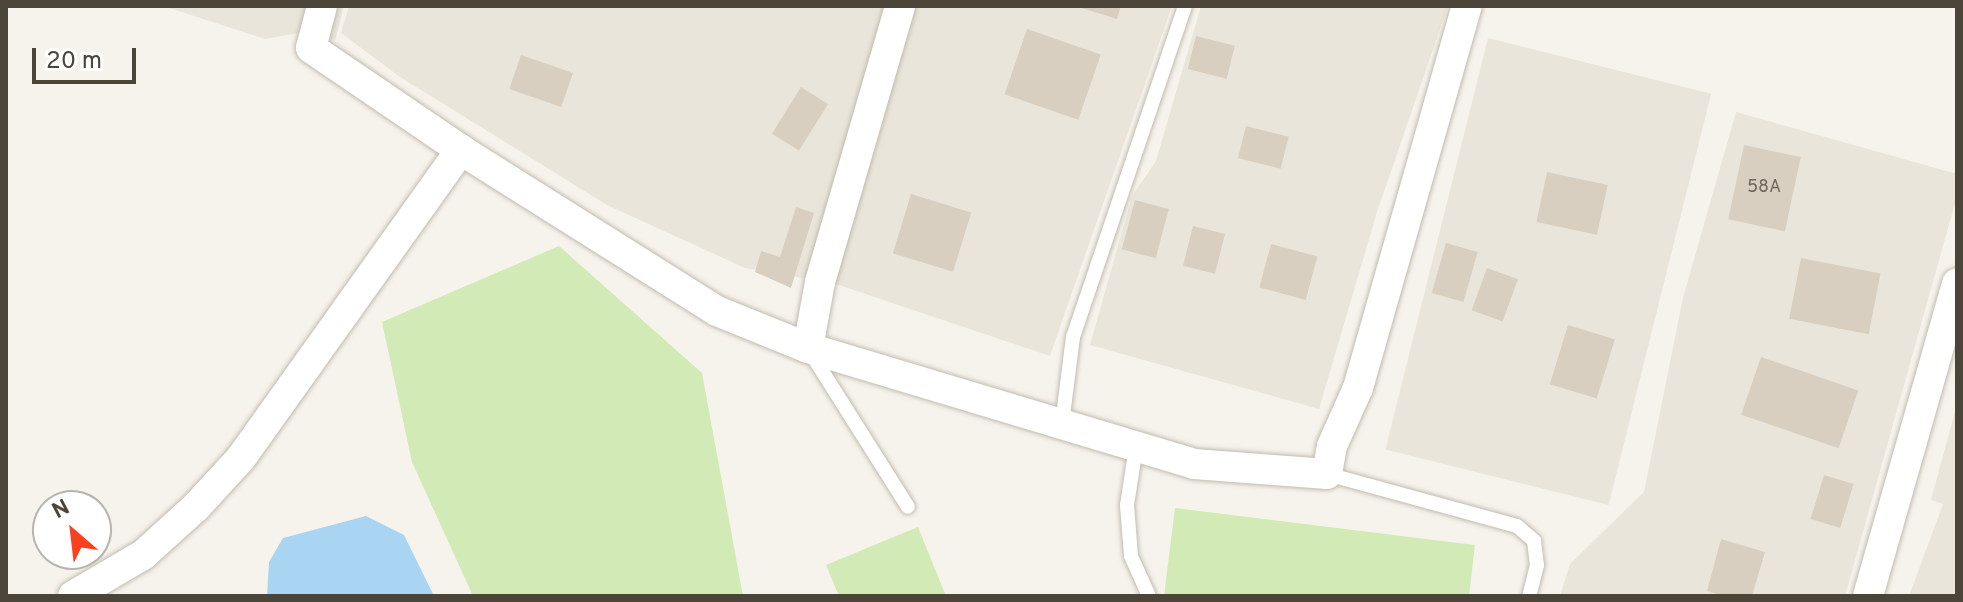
<!DOCTYPE html>
<html>
<head>
<meta charset="utf-8">
<style>
  body { margin:0 }
  #map { position:relative; width:1963px; height:602px; overflow:hidden; background:#f6f3ec; font-family:Overpass,sans-serif }
  div>[style] { position:absolute }
  .residential>* { inset:0; background:#eae5da; transform-origin:0 0 }
  .green>* { inset:0; background:#d2eab5 }
  .water>* { inset:0; background:#a9d4f2 }
  .building>* { inset:0; background:#d8cfc1; transform-origin:0 0 }
  .roads { filter:drop-shadow(0 0 2px #c2bbae) drop-shadow(0 0 2px #c2bbae) }
  .lane>* { height:14px; margin:-7px; padding:0 7px; transform-origin:7px; border-radius:7px; background:#fff }
  .street>* { height:30px; margin:-15px; padding:0 15px; transform-origin:15px; border-radius:15px; background:#fff }
  span { translate:-50% -50%; white-space:nowrap; text-align:center; line-height:1.15; -webkit-text-stroke:6px #fff; paint-order:stroke }
  .number-label { font-size:18px; color:#6e675b }
  .number-label span { -webkit-text-stroke-width:0 }
  .frame { position:absolute; inset:0; border:8px solid #4b4439; pointer-events:none }
  .north { position:absolute; left:32px; top:490px; width:80px; height:80px; box-sizing:border-box; background:#fff; border:2px solid #b7b4b0; border-radius:50%; rotate:332deg; font-size:22px; font-weight:700; line-height:32px; text-align:center; color:#4b4439 }
  .north::after { content:''; display:block; margin:auto; width:28px; height:36px; background:#fc3f1d; clip-path:polygon(50% 0,100% 100%,50% 72%,0 100%) }
  .scale { position:absolute; left:32px; top:48px; width:104px; height:36px; box-sizing:border-box; border:4px solid #4b4439; border-top:0; padding-left:10px; font-size:24px; line-height:28px; white-space:nowrap; color:#4b4439; -webkit-text-stroke:6px #fff; paint-order:stroke }
</style>
</head>
<body>
<div id="map">
  <div class="residential">
    <div style="clip-path:polygon(163px 6px,344px 6px,335px 41px,315px 30px,265px 39px)"></div>
    <div style="clip-path:polygon(349px 6px,1172px 6px,1050px 356px,836px 284px,745px 268px,607px 205px,400px 77px,341px 33px)"></div>
    <div style="clip-path:polygon(1201px 6px,1448px 6px,1377px 212px,1319px 409px,1090px 345px,1132px 196px,1156px 161px)"></div>
    <div style="left:1488px;top:38px;width:230px;height:424px;rotate:14deg"></div>
    <div style="clip-path:polygon(1736px 112px,1957px 174px,1957px 196px,1845px 596px,1560px 596px,1570px 564px,1644px 492px,1683px 298px)"></div>
    <div style="clip-path:polygon(1957px 404px,1957px 596px,1909px 596px,1943px 504px,1931px 500px)"></div>
  </div>
  <div class="green">
    <div style="clip-path:polygon(559px 246px,702px 373px,743px 596px,473px 596px,412px 462px,382px 322px)"></div>
    <div style="clip-path:polygon(1175px 508px,1475px 545px,1469px 596px,1164px 596px)"></div>
    <div style="clip-path:polygon(918px 527px,946px 596px,839px 596px,826px 565px)"></div>
  </div>
  <div class="water">
    <div style="clip-path:polygon(366px 516px,404px 535px,434px 596px,267px 596px,269px 562px,283px 538px)"></div>
  </div>
  <div class="building">
    <div style="clip-path:polygon(1075px 6px,1121px 6px,1117px 19px)"></div>
    <div style="left:1027px;top:29px;width:78px;height:69px;rotate:19deg"></div>
    <div style="left:1196px;top:36px;width:40px;height:34px;rotate:14deg"></div>
    <div style="left:521px;top:55px;width:55px;height:36px;rotate:19deg"></div>
    <div style="left:801px;top:87px;width:32px;height:55px;rotate:32deg"></div>
    <div style="left:1246px;top:126px;width:44px;height:33px;rotate:14deg"></div>
    <div style="left:1744px;top:145px;width:58px;height:76px;rotate:12deg"></div>
    <div style="left:1547px;top:172px;width:62px;height:51px;rotate:12deg"></div>
    <div style="left:911px;top:194px;width:63px;height:62px;rotate:17deg"></div>
    <div style="left:1135px;top:200px;width:35px;height:51px;rotate:15deg"></div>
    <div style="clip-path:polygon(796px 207px,814px 213px,791px 288px,755px 272px,761px 251px,780px 257px)"></div>
    <div style="left:1193px;top:226px;width:33px;height:41px;rotate:14deg"></div>
    <div style="left:1446px;top:243px;width:33px;height:52px;rotate:16deg"></div>
    <div style="left:1271px;top:244px;width:48px;height:45px;rotate:15deg"></div>
    <div style="left:1801px;top:258px;width:81px;height:62px;rotate:11deg"></div>
    <div style="left:1487px;top:268px;width:33px;height:45px;rotate:20deg"></div>
    <div style="left:1568px;top:325px;width:49px;height:62px;rotate:17deg"></div>
    <div style="left:1761px;top:357px;width:103px;height:61px;rotate:19deg"></div>
    <div style="left:1824px;top:475px;width:31px;height:46px;rotate:17deg"></div>
    <div style="clip-path:polygon(1721px 539px,1765px 552px,1752px 596px,1723px 596px,1707px 591px)"></div>
  </div>
  <div class="roads">
    <div class="lane">
      <div style="left:810px;top:352px;width:183px;rotate:57.7deg"></div>
      <div style="left:1062px;top:424px;width:88px;rotate:-82.8deg"></div>
      <div style="left:1073px;top:337px;width:349px;rotate:-71.3deg"></div>
      <div style="left:1136px;top:447px;width:59px;rotate:98.8deg"></div>
      <div style="left:1127px;top:505px;width:51px;rotate:85.5deg"></div>
      <div style="left:1131px;top:556px;width:44px;rotate:65.8deg"></div>
      <div style="left:1327px;top:474px;width:197px;rotate:15.3deg"></div>
      <div style="left:1517px;top:526px;width:23px;rotate:41deg"></div>
      <div style="left:1534px;top:541px;width:24px;rotate:83deg"></div>
      <div style="left:1537px;top:565px;width:32px;rotate:104deg"></div>
    </div>
    <div class="street">
      <div style="left:322px;top:6px;width:43px;rotate:104.7deg"></div>
      <div style="left:311px;top:48px;width:181px;rotate:34.2deg"></div>
      <div style="left:461px;top:150px;width:302px;rotate:32.2deg"></div>
      <div style="left:717px;top:311px;width:98px;rotate:22.1deg"></div>
      <div style="left:808px;top:348px;width:403px;rotate:16.7deg"></div>
      <div style="left:1194px;top:464px;width:133px;rotate:4.3deg"></div>
      <div style="left:1327px;top:474px;width:28px;rotate:-80deg"></div>
      <div style="left:1332px;top:446px;width:64px;rotate:-65.9deg"></div>
      <div style="left:1358px;top:388px;width:397px;rotate:-74.1deg"></div>
      <div style="left:808px;top:348px;width:67px;rotate:-79.7deg"></div>
      <div style="left:820px;top:282px;width:287px;rotate:-73.8deg"></div>
      <div style="left:73px;top:596px;width:81px;rotate:-30.4deg"></div>
      <div style="left:143px;top:555px;width:72px;rotate:-42.2deg"></div>
      <div style="left:196px;top:507px;width:67px;rotate:-47.4deg"></div>
      <div style="left:241px;top:458px;width:379px;rotate:-54.5deg"></div>
      <div style="left:1868px;top:596px;width:325px;rotate:-74.1deg"></div>
    </div>
  </div>
  <div class="number-label">
    <span style="left:1764px;top:188px">58А</span>
  </div>
  <div class="frame"></div>
  <div class="north">N</div>
  <div class="scale">20 m</div>
</div>
</body>
</html>
